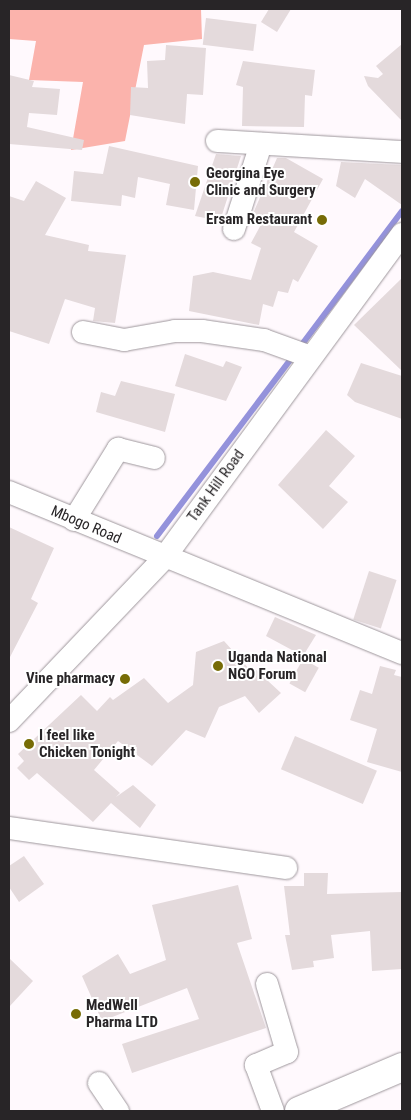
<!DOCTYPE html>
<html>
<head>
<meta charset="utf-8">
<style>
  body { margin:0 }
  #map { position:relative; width:411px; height:1120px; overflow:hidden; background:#fff9fd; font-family:"Roboto Condensed",sans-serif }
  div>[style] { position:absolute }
  .forest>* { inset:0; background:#fbb3ac }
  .stream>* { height:6px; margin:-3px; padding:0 3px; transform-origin:3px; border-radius:3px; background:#9492db }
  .building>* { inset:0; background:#e4dadc; transform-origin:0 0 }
  .roads { filter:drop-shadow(0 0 1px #9e979c) drop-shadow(0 0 1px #9e979c) }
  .minor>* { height:22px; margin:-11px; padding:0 11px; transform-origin:11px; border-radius:11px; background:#fff }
  .major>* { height:28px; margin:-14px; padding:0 14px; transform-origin:14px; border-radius:14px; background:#fff }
  .dots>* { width:14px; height:14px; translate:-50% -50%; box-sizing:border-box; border:2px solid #fff; border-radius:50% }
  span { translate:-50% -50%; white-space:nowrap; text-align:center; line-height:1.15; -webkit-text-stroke:4px #fff; paint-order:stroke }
  .poi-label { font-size:15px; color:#282527; font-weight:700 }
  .left { translate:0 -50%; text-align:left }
  .right { translate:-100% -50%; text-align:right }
  .street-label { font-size:15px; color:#282527 }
  .frame { position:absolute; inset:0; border:10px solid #282527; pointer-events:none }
</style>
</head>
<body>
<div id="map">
  <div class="forest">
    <div style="clip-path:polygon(9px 9px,201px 9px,202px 39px,144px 45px,125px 141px,71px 150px,83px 82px,29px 80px,36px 41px,9px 39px)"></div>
  </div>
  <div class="stream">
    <div style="left:300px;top:347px;width:170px;rotate:-53.1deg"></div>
    <div style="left:157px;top:536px;width:227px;rotate:-52.9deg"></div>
  </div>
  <div class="building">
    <div style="clip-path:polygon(269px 9px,291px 9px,277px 32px,261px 22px)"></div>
    <div style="left:206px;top:18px;width:51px;height:27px;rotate:7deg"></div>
    <div style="clip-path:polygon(402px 44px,402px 121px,368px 86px,364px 76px,378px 78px,383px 74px,376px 66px)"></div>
    <div style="clip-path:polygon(166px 45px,206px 48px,203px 95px,187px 94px,185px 124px,130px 115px,131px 87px,148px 88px,147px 61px,165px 60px)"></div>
    <div style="clip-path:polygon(243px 61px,315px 70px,312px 96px,305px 95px,304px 127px,242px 126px,243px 87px,236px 85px)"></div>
    <div style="clip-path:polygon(9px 75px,34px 81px,32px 87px,60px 89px,57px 115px,29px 113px,27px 127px,84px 140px,82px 150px,9px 144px)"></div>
    <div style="clip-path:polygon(109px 146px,198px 166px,194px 210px,166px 205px,170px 184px,138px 177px,135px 198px,122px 195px,121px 206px,71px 201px,74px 171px,103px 174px)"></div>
    <div style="clip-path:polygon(216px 154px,241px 156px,220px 221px,195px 216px)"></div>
    <div style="clip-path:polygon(277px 158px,286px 158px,323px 179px,294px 232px,318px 246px,298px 282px,293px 279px,288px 293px,278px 291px,273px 307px,263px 304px,259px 325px,189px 311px,193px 276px,213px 272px,251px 280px,261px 248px,251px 243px,264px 219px,252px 216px)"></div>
    <div style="clip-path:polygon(341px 162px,402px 165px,402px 205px,365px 179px,355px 198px,336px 186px)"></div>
    <div style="clip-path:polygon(36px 181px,66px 198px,45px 235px,89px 245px,88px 251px,126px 255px,115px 323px,93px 321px,95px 308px,65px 299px,49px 344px,9px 331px,9px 196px,24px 201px)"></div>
    <div style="clip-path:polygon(402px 278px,402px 371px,354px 325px)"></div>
    <div style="clip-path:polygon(185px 354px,223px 367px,226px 361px,242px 367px,226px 401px,175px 386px)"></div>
    <div style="clip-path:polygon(361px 363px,402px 376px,402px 419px,355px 402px,347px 395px)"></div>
    <div style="clip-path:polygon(121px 381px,175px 394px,165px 432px,96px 412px,101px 392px,115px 396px)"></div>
    <div style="clip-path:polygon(326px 430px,355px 456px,329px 486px,348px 502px,323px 529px,278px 485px)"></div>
    <div style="clip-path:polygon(9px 527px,54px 548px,31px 599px,38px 603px,9px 659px)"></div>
    <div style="left:369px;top:571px;width:29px;height:51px;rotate:18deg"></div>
    <div style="clip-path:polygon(275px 617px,316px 635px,303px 656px,266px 636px)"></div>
    <div style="clip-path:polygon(224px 641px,251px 671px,253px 667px,281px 693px,259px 713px,245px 696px,219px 707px,205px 738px,186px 730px,152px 766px,118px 741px,94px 770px,120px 793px,116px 797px,133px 785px,156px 805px,140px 828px,111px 803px,93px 822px,37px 773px,29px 780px,17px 768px,24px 761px,18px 754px,81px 695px,97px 711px,110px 697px,113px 700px,144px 678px,168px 703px,193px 685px,196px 652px)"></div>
    <div style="left:303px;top:659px;width:18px;height:28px;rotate:29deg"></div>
    <div style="clip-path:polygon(380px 666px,396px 670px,394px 675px,402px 677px,402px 772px,367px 762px,377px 729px,350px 720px,360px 690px,372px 694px)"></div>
    <div style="left:295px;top:736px;width:89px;height:36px;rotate:23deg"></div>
    <div style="clip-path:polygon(24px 856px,44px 884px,19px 902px,9px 887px,9px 866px)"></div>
    <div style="clip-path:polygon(304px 873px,328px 873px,327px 894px,402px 892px,402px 969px,372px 971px,370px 931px,331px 935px,334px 958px,313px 961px,314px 967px,292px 970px,285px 935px,290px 935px,284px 886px,304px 886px)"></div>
    <div style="clip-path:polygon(238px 885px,252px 939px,237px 943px,266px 1028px,132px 1073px,122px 1044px,199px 1019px,187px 988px,102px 1021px,82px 976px,118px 954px,130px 974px,166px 960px,152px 905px)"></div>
    <div style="clip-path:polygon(9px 958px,33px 981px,9px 1007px)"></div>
  </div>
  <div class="roads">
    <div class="minor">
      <div style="left:217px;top:141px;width:185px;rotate:3.4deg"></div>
      <div style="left:234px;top:229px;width:89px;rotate:-72.4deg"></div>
      <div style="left:83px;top:332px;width:42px;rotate:11deg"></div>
      <div style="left:124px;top:340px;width:52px;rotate:-10deg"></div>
      <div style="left:175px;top:331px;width:27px"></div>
      <div style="left:202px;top:331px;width:63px;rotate:8.3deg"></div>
      <div style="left:264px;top:340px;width:50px;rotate:19.9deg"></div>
      <div style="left:9px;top:492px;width:425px;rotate:22.3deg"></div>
      <div style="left:74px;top:520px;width:84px;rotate:-58.2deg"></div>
      <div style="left:118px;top:449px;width:37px;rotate:14deg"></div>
      <div style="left:9px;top:721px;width:225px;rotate:-46.4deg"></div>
      <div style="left:164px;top:558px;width:402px;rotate:-53.7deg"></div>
      <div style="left:9px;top:828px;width:280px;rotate:8.2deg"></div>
      <div style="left:267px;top:984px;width:71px;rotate:73.6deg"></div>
      <div style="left:287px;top:1052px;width:34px;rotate:157deg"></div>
      <div style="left:256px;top:1065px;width:49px;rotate:69.7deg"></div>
      <div style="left:99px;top:1083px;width:34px;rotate:56deg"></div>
    </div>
    <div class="major">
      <div style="left:299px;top:1111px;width:112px;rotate:-23.1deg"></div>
    </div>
  </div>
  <div class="dots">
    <div style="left:195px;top:182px;background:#776c06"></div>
    <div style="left:322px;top:220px;background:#776c06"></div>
    <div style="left:218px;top:666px;background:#776c06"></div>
    <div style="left:125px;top:679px;background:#776c06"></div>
    <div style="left:29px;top:744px;background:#776c06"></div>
    <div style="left:76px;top:1014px;background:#776c06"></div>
  </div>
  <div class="poi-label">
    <span class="left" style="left:206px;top:182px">Georgina Eye<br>Clinic and Surgery</span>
    <span class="right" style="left:312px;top:220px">Ersam Restaurant</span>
    <span class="left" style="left:228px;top:666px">Uganda National<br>NGO Forum</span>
    <span class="right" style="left:115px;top:679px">Vine pharmacy</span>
    <span class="left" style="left:39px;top:744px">I feel like<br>Chicken Tonight</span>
    <span class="left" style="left:86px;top:1014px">MedWell<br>Pharma LTD</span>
  </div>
  <div class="street-label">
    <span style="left:216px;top:486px;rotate:-54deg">Tank Hill Road</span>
    <span style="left:86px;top:525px;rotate:23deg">Mbogo Road</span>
  </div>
  <div class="frame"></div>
</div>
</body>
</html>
